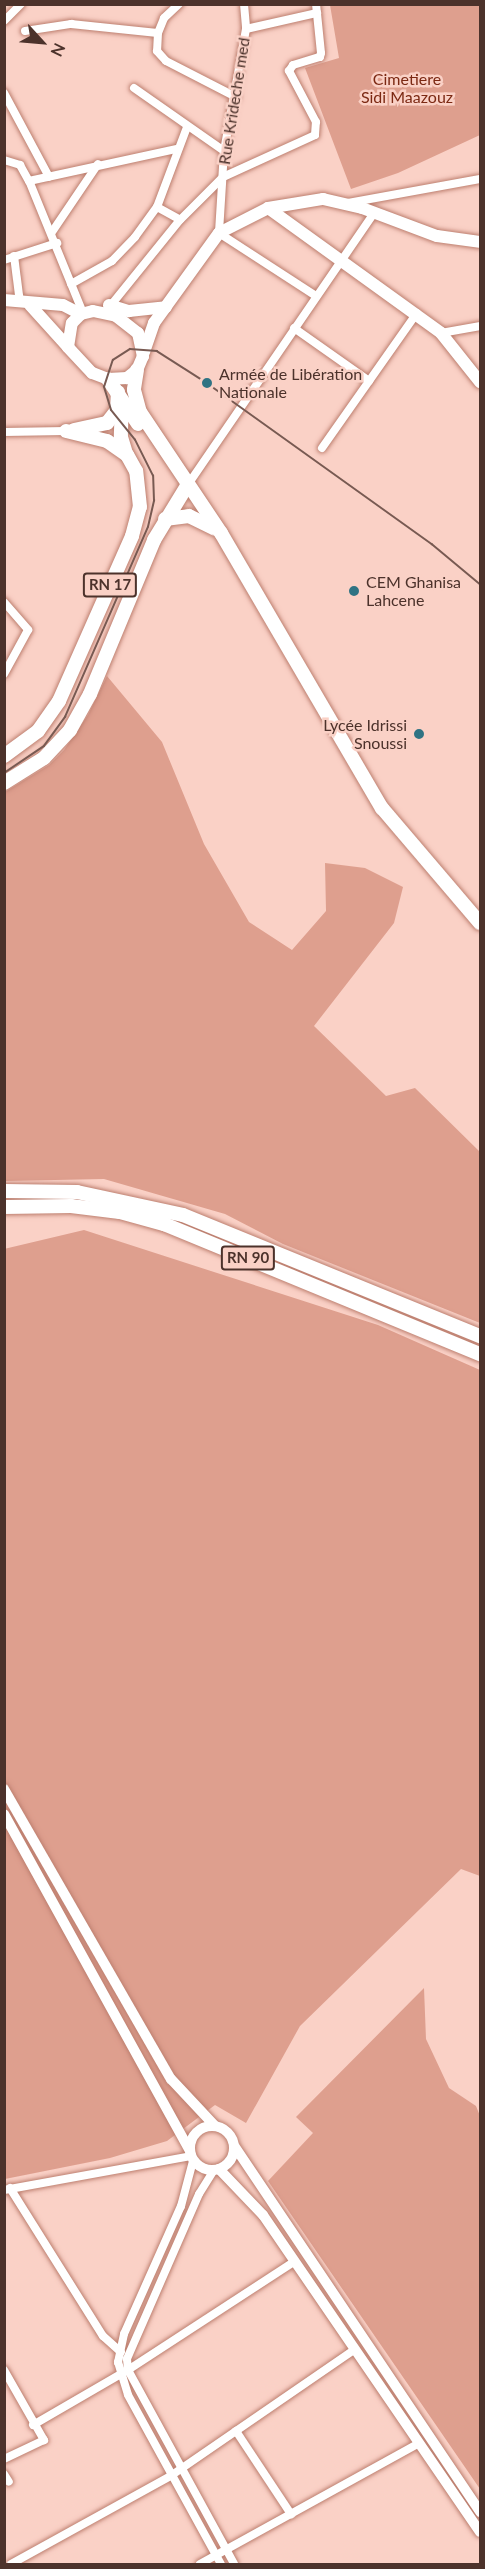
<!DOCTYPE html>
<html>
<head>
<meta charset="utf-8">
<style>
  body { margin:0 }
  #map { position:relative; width:485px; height:2569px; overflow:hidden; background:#fad1c6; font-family:Lato,sans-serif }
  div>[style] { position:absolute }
  .green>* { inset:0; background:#de9f8e }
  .roads { filter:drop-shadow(0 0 2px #bd7f6f) drop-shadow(0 0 2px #bd7f6f) }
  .minor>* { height:8px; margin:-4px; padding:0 4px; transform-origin:4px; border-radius:4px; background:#fff }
  .tertiary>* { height:10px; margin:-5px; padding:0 5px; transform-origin:5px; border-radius:5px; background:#fff }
  .tertiary>.ring { margin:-5px; padding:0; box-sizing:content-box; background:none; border:10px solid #fff; border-radius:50% }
  .secondary>* { height:12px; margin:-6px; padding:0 6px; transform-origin:6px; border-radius:6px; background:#fff }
  .primary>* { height:14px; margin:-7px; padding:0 7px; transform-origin:7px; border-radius:7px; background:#fff }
  .trunk>* { height:14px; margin:-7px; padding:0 7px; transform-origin:7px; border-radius:7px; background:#fff }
  .tram>* { height:1.5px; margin:-0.75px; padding:0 0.75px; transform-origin:0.75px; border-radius:0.75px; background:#785a52 }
  .dots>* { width:16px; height:16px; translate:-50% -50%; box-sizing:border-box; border:3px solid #fad1c6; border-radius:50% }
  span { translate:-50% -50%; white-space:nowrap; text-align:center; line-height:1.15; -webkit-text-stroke:5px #fad1c6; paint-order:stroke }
  .shield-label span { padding:2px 4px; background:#fad1c6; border:2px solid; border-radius:4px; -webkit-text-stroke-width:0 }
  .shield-label { font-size:15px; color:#4c322b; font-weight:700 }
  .park-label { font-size:16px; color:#7c2913 }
  .street-label { font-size:16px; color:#4c322b }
  .poi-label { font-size:16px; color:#4c322b }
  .left { translate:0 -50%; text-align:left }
  .right { translate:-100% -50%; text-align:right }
  .frame { position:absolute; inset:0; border:6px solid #4c322b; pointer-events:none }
  .north { position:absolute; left:12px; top:12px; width:60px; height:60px; -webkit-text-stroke:4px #fad1c6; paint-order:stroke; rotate:116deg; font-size:16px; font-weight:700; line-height:24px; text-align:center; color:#4c322b }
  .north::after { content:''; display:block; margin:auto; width:21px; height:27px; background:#4c322b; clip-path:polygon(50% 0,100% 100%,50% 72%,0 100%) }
</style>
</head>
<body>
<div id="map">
  <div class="green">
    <div style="clip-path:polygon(330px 5px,480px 5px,480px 135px,398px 173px,351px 189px,305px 68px,339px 58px)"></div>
    <div style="clip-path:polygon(107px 676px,162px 742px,204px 844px,249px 922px,292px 950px,326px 911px,325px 863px,365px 868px,403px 887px,394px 923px,314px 1026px,386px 1096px,415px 1088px,480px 1152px,480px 1323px,283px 1244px,225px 1214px,104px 1179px,5px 1181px,5px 792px,49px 765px,64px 750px,88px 715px)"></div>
    <div style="clip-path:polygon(84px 1230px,378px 1325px,480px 1370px,480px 1876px,461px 1869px,300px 2026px,246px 2123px,215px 2105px,167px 2141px,110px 2158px,5px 2179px,4px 1249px)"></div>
    <div style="clip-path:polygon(424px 1988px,426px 2039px,449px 2088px,476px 2106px,480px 2116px,480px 2489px,268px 2181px,313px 2133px,296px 2117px)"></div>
  </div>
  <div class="roads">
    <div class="minor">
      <div style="left:244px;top:4px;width:25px;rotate:85deg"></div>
      <div style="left:246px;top:29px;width:124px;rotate:100.2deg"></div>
      <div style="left:224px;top:151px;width:82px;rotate:93.5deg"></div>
      <div style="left:219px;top:233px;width:116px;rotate:33deg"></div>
      <div style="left:4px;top:21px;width:24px;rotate:-45deg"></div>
      <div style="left:246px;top:29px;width:73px;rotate:-12.7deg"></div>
      <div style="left:25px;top:31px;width:47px;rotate:-8.7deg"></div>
      <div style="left:71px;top:24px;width:87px;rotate:5.9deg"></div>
      <div style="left:158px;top:33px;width:16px;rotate:-68deg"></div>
      <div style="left:164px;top:18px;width:21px;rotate:-43deg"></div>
      <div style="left:158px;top:33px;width:18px;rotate:93deg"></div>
      <div style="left:157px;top:51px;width:13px;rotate:48deg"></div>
      <div style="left:166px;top:61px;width:79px;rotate:27.2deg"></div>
      <div style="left:134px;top:88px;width:110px;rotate:35deg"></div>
      <div style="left:4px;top:93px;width:95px;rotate:61.8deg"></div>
      <div style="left:4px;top:160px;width:17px;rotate:17deg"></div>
      <div style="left:20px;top:165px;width:18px;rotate:61deg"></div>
      <div style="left:348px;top:203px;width:134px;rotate:-10.3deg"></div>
      <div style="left:157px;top:207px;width:26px;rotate:29deg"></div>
      <div style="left:52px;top:232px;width:82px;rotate:-55.9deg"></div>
      <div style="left:14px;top:256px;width:47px;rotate:82.7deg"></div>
      <div style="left:4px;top:260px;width:56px;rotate:-17.8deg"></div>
      <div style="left:71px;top:284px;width:47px;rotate:-29.3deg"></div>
      <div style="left:112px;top:261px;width:33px;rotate:-46deg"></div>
      <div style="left:135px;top:237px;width:37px;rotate:-54deg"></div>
      <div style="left:157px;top:207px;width:85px;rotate:-69.4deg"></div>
      <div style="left:107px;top:310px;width:116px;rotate:-51deg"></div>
      <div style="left:180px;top:220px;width:61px;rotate:-45deg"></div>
      <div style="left:223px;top:177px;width:101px;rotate:-24.5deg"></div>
      <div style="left:315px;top:135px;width:13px;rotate:-86deg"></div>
      <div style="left:316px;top:122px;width:58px;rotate:-117.9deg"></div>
      <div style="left:289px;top:71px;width:7px;rotate:-56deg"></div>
      <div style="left:293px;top:65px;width:28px;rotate:-17deg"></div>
      <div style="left:320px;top:57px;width:4px;rotate:-76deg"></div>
      <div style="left:321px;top:53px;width:49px;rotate:-95.8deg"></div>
      <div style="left:83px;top:313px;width:143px;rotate:-112.2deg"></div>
      <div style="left:29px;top:181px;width:150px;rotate:-12.3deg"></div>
      <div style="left:294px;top:328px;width:92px;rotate:35.2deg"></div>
      <div style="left:441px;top:333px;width:40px;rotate:-10deg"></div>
      <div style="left:4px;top:432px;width:62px;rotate:-0.9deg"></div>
      <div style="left:322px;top:448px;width:165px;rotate:-54.9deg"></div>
      <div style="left:187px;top:486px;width:331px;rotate:-55.6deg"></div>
      <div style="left:4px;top:602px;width:37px;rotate:49deg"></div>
      <div style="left:28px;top:630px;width:50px;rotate:118.6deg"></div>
      <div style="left:193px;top:2161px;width:47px;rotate:104.9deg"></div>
      <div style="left:181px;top:2206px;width:140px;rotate:114deg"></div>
      <div style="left:124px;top:2334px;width:29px;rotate:102deg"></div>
      <div style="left:118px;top:2362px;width:34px;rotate:73deg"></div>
      <div style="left:128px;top:2395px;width:193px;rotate:61.2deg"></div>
      <div style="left:214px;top:2170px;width:28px;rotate:122deg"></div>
      <div style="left:199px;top:2194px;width:180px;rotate:113.6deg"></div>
      <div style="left:127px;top:2359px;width:11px;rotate:85deg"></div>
      <div style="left:128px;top:2370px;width:221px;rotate:61.3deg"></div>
      <div style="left:10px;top:2188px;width:175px;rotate:57.9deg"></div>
      <div style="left:103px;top:2336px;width:24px;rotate:42deg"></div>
      <div style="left:4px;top:2190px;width:190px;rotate:-10.3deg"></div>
      <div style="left:4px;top:2370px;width:81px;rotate:60.3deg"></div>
      <div style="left:44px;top:2440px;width:44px;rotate:154.6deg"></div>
      <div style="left:33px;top:2425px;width:110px;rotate:-30.1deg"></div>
      <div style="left:128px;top:2370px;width:199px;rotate:-33.1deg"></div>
      <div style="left:236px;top:2431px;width:100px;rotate:56.5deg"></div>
      <div style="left:4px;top:2474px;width:9px;rotate:58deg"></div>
      <div style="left:11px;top:2564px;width:184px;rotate:-28.9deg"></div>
      <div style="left:172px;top:2475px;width:222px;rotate:-34.5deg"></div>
      <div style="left:200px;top:2564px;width:250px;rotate:-28.9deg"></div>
    </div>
    <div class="tertiary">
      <div style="left:4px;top:1789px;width:335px;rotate:60.1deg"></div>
      <div style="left:171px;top:2079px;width:63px;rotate:46.9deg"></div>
      <div style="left:4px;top:1814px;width:385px;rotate:61.1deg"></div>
      <div class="ring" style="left:190px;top:2126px;width:34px;height:34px"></div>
      <div style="left:235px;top:2147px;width:440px;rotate:56.1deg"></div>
      <div style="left:219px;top:2169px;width:64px;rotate:46.3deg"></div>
      <div style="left:263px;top:2215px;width:384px;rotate:55.6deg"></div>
    </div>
    <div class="secondary">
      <div style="left:268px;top:208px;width:213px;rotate:35.8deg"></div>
      <div style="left:441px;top:333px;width:63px;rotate:51.5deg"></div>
      <div style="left:4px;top:300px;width:59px;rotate:4.8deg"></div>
      <div style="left:63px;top:305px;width:20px;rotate:27deg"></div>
      <div style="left:30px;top:305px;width:57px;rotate:47.9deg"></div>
      <div style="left:109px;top:305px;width:21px;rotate:17deg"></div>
      <div style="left:129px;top:311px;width:37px;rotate:-6deg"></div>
      <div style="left:93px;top:311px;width:24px;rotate:12deg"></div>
      <div style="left:116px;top:316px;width:28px;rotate:38deg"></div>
      <div style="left:138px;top:333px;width:24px;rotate:78deg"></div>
      <div style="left:143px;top:356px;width:15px;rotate:113deg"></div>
      <div style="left:137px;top:370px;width:13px;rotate:141deg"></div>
      <div style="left:127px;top:378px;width:19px;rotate:177deg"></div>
      <div style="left:108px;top:379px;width:17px;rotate:-159deg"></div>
      <div style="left:92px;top:373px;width:35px;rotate:-133deg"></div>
      <div style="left:68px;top:347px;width:24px;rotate:-81deg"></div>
      <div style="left:72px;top:323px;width:13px;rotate:-45deg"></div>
      <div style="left:81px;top:314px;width:12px;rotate:-14deg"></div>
      <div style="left:144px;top:352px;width:31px;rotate:-71deg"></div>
      <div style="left:154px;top:323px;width:111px;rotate:-54.2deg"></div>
      <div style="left:219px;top:233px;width:55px;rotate:-27deg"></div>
      <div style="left:268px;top:208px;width:56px;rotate:-9.3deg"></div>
      <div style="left:323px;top:199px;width:40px;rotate:13deg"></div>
      <div style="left:362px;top:208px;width:80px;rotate:20.5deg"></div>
      <div style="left:437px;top:236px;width:43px;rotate:7.9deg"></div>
    </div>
    <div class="primary">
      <div style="left:137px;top:370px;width:20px;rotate:99deg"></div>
      <div style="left:134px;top:390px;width:23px;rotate:75deg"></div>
      <div style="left:140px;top:412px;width:146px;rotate:56.2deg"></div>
      <div style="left:221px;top:533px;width:319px;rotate:59.7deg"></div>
      <div style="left:382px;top:808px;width:151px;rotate:49.6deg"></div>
      <div style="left:108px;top:379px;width:54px;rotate:56.3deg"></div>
      <div style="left:122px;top:402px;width:35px;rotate:92deg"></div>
      <div style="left:121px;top:437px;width:17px;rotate:73deg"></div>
      <div style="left:74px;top:430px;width:34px;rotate:-12deg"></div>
      <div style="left:107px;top:423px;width:16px;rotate:-52deg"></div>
      <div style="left:117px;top:410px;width:18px;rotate:-87deg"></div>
      <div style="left:165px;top:519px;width:24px;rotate:-7deg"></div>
      <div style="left:189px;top:516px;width:28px;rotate:26deg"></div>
      <div style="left:4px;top:756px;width:42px;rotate:-36.3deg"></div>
      <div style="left:38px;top:731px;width:37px;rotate:-55deg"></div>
      <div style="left:59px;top:701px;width:180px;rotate:-66.1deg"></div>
      <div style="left:132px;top:536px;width:30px;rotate:-75deg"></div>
      <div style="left:140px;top:507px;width:36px;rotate:-96deg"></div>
      <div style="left:136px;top:471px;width:18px;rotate:-119deg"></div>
      <div style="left:127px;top:455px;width:24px;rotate:-145deg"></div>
      <div style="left:107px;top:441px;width:42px;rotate:-166.3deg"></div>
      <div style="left:4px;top:783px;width:47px;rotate:-32deg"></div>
      <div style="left:44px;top:758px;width:38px;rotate:-47deg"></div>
      <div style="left:70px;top:730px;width:41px;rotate:-60.9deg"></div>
      <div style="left:90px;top:694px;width:167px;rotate:-67.4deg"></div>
      <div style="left:154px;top:540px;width:63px;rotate:-58.6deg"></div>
    </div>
    <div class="trunk">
      <div style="left:4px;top:1191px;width:73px;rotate:0.8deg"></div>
      <div style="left:77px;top:1192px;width:108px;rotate:12.2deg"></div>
      <div style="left:183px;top:1215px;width:321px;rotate:22.2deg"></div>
      <div style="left:4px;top:1207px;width:67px;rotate:-0.9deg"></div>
      <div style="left:71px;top:1206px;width:49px;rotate:7deg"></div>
      <div style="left:120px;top:1212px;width:46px;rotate:15.3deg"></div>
      <div style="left:164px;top:1224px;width:342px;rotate:22.4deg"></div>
    </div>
  </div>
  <div class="tram">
    <div style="left:4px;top:773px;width:48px;rotate:-34deg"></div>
    <div style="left:44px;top:746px;width:36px;rotate:-54deg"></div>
    <div style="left:65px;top:717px;width:207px;rotate:-66.4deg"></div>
    <div style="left:148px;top:527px;width:27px;rotate:-77deg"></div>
    <div style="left:154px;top:501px;width:25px;rotate:-92deg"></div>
    <div style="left:153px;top:476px;width:40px;rotate:-116.6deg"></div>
    <div style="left:135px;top:440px;width:38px;rotate:-129deg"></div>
    <div style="left:111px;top:410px;width:24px;rotate:-107deg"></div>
    <div style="left:104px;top:387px;width:28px;rotate:-72deg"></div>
    <div style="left:113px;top:360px;width:20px;rotate:-33deg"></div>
    <div style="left:130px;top:349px;width:27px;rotate:4deg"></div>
    <div style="left:157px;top:351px;width:59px;rotate:32.6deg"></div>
    <div style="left:207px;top:383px;width:277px;rotate:35.6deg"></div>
    <div style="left:432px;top:544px;width:62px;rotate:39.8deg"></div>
  </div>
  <div class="dots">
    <div style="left:207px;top:383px;background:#2f7383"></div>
    <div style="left:354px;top:591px;background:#2f7383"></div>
    <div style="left:419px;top:734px;background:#2f7383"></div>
  </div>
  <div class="shield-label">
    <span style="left:110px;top:585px">RN 17</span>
    <span style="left:248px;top:1258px">RN 90</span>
  </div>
  <div class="park-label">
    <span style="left:407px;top:88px">Cimetiere<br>Sidi Maazouz</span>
  </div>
  <div class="street-label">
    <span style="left:234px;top:101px;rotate:-81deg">Rue Krideche med</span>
  </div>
  <div class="poi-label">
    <span class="left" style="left:219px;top:383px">Armée de Libération<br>Nationale</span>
    <span class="left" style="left:366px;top:591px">CEM Ghanisa<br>Lahcene</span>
    <span class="right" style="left:407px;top:734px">Lycée Idrissi<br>Snoussi</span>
  </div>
  <div class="frame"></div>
  <div class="north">N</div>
</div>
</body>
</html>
